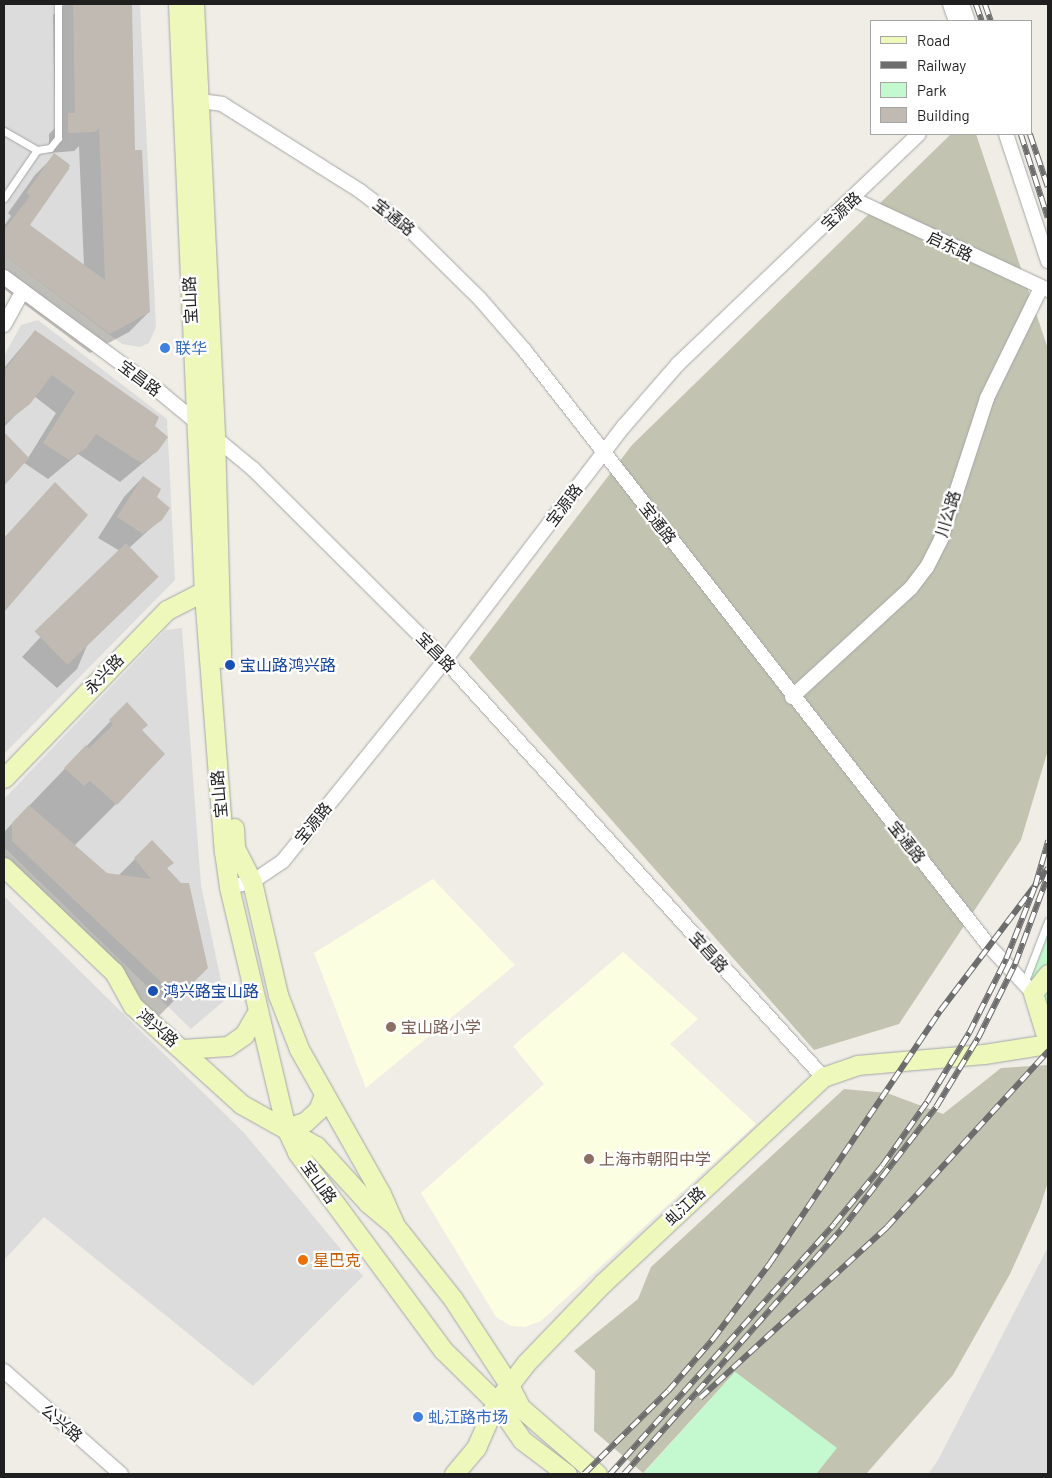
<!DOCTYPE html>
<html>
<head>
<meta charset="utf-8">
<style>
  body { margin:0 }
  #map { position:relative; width:1052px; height:1478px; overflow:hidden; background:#efede6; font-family:Barlow,"Noto Sans SC",sans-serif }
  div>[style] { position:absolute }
  .residential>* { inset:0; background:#dddcdc }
  .education>* { inset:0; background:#fbfee0 }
  .construction>* { inset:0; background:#c2c4b1 }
  .park>* { inset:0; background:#c4f8ce }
  .shadow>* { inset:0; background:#0003 }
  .building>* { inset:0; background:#c0bab2; transform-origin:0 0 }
  .roads { filter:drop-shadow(0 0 1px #a6a6a6) drop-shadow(0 0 1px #a6a6a6) }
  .lane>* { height:7px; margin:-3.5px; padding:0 3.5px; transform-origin:3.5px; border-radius:3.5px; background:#fff }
  .street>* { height:14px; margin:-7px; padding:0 7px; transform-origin:7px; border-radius:7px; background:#fff }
  .secondary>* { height:19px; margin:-9.5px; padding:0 9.5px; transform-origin:9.5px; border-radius:9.5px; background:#eef8bb }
  .rail>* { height:5.5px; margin-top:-2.75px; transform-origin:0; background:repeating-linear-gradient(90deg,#fff 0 11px,#6d6d6d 0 22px); box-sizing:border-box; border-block:1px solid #6d6d6d }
  .dots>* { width:14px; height:14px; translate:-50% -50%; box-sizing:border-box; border:2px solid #fff; border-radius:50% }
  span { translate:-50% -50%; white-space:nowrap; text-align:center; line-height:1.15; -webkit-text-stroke:4.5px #fff; paint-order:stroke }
  .street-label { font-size:16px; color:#1f1f1f }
  .shop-label { font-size:16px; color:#366cbe }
  .left { translate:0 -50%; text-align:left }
  .transit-label { font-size:16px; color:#164399 }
  .education-label { font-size:16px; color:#785e54 }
  .food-label { font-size:16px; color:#c56008 }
  .frame { position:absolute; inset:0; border:5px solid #1f1f1f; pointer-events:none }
  .legend { position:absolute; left:870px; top:20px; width:162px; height:115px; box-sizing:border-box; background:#fff; border:1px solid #a5a5a5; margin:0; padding:6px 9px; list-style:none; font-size:15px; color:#1f1f1f }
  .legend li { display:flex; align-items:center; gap:10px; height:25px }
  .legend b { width:25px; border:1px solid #a5a5a5 }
</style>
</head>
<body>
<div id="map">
  <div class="residential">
    <div style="clip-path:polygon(4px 4px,140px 4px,156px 327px,149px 343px,140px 347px,122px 344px,4px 255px)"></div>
    <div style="clip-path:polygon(38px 320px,167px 419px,175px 580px,4px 754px,4px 356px,21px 325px)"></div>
    <div style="clip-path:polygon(182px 628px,201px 885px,225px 1000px,191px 1029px,4px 847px,4px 799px,165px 630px)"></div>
    <div style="clip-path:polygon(4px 896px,245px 1134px,363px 1276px,253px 1386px,44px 1217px,4px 1260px)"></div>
    <div style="clip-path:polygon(1048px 1247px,1048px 1474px,928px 1474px,938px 1460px)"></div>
  </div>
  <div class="education">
    <div style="clip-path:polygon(433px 879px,515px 965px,366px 1088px,314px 953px)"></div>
    <div style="clip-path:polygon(623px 952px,698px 1019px,670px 1044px,756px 1124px,541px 1321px,525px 1327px,511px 1326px,496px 1317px,421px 1193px,544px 1084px,513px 1046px)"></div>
  </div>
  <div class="construction">
    <div style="clip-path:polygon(951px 134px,976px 134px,1048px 349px,1048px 750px,1021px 840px,899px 1024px,814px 1050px,469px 658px,632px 445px)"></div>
    <div style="clip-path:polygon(1048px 1065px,1048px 1182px,1039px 1210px,1010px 1274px,953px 1375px,866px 1474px,816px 1474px,836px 1448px,735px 1372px,643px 1473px,594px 1431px,595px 1371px,574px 1351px,638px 1299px,651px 1267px,844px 1089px,887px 1093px,943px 1114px,1001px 1068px)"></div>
  </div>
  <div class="park">
    <div style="clip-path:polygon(1048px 930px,1048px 1018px,1025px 981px)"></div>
    <div style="clip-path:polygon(735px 1372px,837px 1448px,816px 1474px,643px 1474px)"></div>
  </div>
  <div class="shadow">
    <div style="clip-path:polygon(65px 4px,131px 4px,134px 151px,149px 312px,129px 332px,90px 353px,4px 289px,4px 226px,11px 216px,8px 213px,35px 175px,55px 155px,70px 166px,28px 225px,84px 267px,79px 146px,74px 151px,49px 153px,49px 134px,55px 128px,53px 15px)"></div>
    <div style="clip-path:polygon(35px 331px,153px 426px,156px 452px,120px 482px,78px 454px,48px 479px,23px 462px,4px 484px,4px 434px,28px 458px,56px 413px,34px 396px,4px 427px,4px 368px)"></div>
    <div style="clip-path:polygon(143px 477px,155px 497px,161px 519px,129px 548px,77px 669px,57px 688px,22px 657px,120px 551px,98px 538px,124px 497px)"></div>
    <div style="clip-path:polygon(55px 484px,87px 515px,4px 609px,4px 538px)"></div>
    <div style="clip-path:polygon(127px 704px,141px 731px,116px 804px,74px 846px,106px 874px,118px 876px,152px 842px,172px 863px,166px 869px,207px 967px,157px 1018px,4px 873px,4px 832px)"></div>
  </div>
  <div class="building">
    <div style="clip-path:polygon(73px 4px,132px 4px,135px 150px,142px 150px,150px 312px,110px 334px,4px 255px,4px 230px,30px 196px,26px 193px,54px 153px,69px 164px,69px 169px,30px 225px,105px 280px,99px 128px,95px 132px,68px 133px,68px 113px,75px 113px)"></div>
    <div style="clip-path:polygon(35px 330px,159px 417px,155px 426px,168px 437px,158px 451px,141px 463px,96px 434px,86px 448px,69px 460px,43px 443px,75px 392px,52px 375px,30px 404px,4px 424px,4px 371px)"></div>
    <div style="clip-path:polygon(4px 432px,29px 458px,4px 486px)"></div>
    <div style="clip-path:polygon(143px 476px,161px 489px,157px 497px,170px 508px,162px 520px,143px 534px,117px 517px)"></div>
    <div style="clip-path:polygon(55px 482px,88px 515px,4px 612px,4px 538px)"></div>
    <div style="left:126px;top:543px;width:47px;height:127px;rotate:46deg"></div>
    <div style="clip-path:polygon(127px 702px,148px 725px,142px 730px,165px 754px,117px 805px,90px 781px,84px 786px,64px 768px,86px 745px,89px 748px,113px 725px,109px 720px)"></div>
    <div style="clip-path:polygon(29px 805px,107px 873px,151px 879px,134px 858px,152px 840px,174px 863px,167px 868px,181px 883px,189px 883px,208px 968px,178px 998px,12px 841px,12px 823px)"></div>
  </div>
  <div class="roads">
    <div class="lane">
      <div style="left:4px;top:131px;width:38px;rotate:30deg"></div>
      <div style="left:37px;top:150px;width:13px;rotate:-9deg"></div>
      <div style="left:50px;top:148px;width:13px;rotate:-51deg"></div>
      <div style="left:58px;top:138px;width:134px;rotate:-90deg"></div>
      <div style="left:4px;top:198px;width:58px;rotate:-55.5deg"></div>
      <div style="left:1025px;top:981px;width:64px;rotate:-69deg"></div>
    </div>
    <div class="street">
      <div style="left:950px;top:4px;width:18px;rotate:71deg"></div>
      <div style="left:962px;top:4px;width:18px;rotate:71deg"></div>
      <div style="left:191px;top:100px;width:31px;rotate:7deg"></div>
      <div style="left:222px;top:104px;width:163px;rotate:32.2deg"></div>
      <div style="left:360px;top:191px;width:58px;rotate:37.3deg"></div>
      <div style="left:406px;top:226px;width:104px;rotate:44.6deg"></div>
      <div style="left:480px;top:299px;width:69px;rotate:49.1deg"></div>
      <div style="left:525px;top:351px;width:755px;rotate:52.05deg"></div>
      <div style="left:989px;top:946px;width:64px;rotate:46.9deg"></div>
      <div style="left:1006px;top:134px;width:134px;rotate:71.7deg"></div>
      <div style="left:853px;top:199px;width:215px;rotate:25deg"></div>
      <div style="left:4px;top:277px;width:194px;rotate:36.4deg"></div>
      <div style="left:160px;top:392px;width:121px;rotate:39.6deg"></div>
      <div style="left:253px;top:469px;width:271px;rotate:44.9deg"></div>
      <div style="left:445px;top:660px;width:563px;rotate:47.81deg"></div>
      <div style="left:4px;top:325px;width:39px;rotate:-61deg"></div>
      <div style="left:792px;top:697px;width:161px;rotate:-42.5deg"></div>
      <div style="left:911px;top:588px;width:26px;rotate:-53deg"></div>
      <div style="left:927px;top:567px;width:31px;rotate:-63deg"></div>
      <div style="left:941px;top:539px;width:148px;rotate:-71.9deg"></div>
      <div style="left:987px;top:398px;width:123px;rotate:-63.9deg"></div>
      <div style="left:229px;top:887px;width:24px;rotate:-12deg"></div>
      <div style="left:252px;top:882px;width:37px;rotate:-34deg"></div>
      <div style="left:283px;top:861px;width:258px;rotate:-51.1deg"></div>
      <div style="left:445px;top:660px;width:295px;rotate:-52.6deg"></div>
      <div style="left:624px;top:426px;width:82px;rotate:-48.9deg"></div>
      <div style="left:678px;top:364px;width:333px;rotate:-43.7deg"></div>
      <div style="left:4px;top:1371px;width:156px;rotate:41.4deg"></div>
    </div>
    <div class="secondary">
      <div style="left:178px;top:4px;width:591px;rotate:87.48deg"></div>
      <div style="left:204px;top:594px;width:258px;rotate:85.6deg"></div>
      <div style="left:224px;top:851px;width:36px;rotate:82deg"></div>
      <div style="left:229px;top:887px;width:248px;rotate:76.7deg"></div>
      <div style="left:286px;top:1128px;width:26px;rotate:65deg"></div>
      <div style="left:297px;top:1152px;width:246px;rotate:53.6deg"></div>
      <div style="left:443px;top:1350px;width:74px;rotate:44.5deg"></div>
      <div style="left:496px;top:1402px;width:46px;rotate:55.6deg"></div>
      <div style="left:522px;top:1440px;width:56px;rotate:37.1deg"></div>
      <div style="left:194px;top:4px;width:434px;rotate:87.2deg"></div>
      <div style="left:215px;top:437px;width:221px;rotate:88.4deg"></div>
      <div style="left:4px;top:778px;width:234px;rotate:-45.9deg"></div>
      <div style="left:167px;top:610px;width:34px;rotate:-27deg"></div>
      <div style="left:197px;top:595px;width:18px"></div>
      <div style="left:234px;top:828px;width:20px;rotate:87deg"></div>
      <div style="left:235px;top:848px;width:38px;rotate:63deg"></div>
      <div style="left:252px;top:882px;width:116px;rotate:77deg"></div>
      <div style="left:278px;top:995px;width:58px;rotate:68.7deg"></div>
      <div style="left:299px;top:1049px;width:167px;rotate:60.5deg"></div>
      <div style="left:381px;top:1194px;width:36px;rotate:66deg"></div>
      <div style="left:396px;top:1227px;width:92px;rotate:51.6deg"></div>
      <div style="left:453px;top:1299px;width:100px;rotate:56.8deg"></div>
      <div style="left:508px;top:1383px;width:28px;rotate:63deg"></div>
      <div style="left:521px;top:1408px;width:101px;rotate:41deg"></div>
      <div style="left:4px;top:867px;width:152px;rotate:43.7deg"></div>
      <div style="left:114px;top:972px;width:39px;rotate:61deg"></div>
      <div style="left:133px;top:1006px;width:146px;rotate:42.2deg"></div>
      <div style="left:241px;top:1104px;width:86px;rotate:29.2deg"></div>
      <div style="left:316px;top:1146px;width:77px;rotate:47.6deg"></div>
      <div style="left:368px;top:1203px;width:31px;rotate:40deg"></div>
      <div style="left:1048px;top:974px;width:24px;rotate:128deg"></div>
      <div style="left:1033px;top:993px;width:51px;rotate:73deg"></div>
      <div style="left:182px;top:1049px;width:46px;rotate:-3.7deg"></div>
      <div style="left:228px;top:1046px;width:19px;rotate:-35deg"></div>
      <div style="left:244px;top:1035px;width:28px;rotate:-60deg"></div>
      <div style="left:286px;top:1128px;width:20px;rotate:-18deg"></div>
      <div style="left:305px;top:1122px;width:18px;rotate:-43deg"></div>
      <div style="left:318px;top:1110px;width:16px;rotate:-68deg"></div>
      <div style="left:454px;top:1474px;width:34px;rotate:-50deg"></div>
      <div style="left:476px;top:1448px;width:50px;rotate:-66.5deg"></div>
      <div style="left:496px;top:1402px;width:49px;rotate:-52.4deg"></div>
      <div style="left:526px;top:1363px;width:111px;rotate:-46.1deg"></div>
      <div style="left:603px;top:1283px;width:301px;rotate:-43.1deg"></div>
      <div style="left:823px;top:1077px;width:36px;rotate:-19deg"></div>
      <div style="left:857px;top:1065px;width:127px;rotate:-5deg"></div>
      <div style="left:984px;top:1054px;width:65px;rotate:-8.9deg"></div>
    </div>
  </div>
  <div class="rail">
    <div style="left:976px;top:4px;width:18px;rotate:71deg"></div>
    <div style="left:985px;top:4px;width:18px;rotate:71deg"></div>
    <div style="left:1021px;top:134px;width:88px;rotate:72.2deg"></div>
    <div style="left:1030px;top:134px;width:56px;rotate:71.2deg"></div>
    <div style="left:700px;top:1398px;width:253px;rotate:-42.4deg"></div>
    <div style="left:887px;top:1227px;width:239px;rotate:-47.5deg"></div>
    <div style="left:584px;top:1474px;width:118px;rotate:-44.7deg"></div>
    <div style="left:668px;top:1391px;width:69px;rotate:-49.1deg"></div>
    <div style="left:713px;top:1339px;width:95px;rotate:-53.1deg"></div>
    <div style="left:770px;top:1263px;width:304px;rotate:-56deg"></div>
    <div style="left:940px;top:1011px;width:179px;rotate:-52.9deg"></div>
    <div style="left:610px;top:1474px;width:336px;rotate:-48.1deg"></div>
    <div style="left:834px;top:1224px;width:75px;rotate:-50.4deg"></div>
    <div style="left:882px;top:1166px;width:78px;rotate:-54.9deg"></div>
    <div style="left:927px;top:1102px;width:81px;rotate:-58.7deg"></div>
    <div style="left:969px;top:1033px;width:83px;rotate:-63.4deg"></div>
    <div style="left:1006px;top:959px;width:79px;rotate:-68.3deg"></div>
    <div style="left:1035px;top:886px;width:47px;rotate:-73.9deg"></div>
    <div style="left:624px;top:1474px;width:327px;rotate:-48.4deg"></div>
    <div style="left:841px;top:1230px;width:155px;rotate:-52.3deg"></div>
    <div style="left:936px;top:1107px;width:81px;rotate:-58.7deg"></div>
    <div style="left:978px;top:1038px;width:83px;rotate:-63.4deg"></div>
    <div style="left:1015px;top:964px;width:95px;rotate:-69.7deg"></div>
  </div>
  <div class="dots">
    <div style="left:165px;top:348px;background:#3f7fe0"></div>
    <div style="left:230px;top:665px;background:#1a4fb4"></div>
    <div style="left:153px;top:991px;background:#1a4fb4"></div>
    <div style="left:391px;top:1027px;background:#8d6e63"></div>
    <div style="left:589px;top:1159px;background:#8d6e63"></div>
    <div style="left:303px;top:1260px;background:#e8710a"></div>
    <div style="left:418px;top:1417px;background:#3f7fe0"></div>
  </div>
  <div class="street-label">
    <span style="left:841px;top:211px;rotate:-43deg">宝源路</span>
    <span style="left:394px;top:217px;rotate:39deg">宝通路</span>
    <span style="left:950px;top:246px;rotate:25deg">启东路</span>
    <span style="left:190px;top:300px;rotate:-93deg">宝山路</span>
    <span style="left:140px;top:378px;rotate:37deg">宝昌路</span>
    <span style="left:564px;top:505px;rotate:-53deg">宝源路</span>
    <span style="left:948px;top:514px;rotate:-73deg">川公路</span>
    <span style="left:658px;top:523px;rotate:52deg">宝通路</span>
    <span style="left:436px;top:652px;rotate:46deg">宝昌路</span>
    <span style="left:104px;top:674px;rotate:-46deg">永兴路</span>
    <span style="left:219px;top:794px;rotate:-95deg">宝山路</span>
    <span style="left:313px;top:823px;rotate:-51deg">宝源路</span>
    <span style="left:907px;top:842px;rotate:52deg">宝通路</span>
    <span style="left:709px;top:952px;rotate:48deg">宝昌路</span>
    <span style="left:158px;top:1028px;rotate:41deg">鸿兴路</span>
    <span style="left:319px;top:1182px;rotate:54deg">宝山路</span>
    <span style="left:685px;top:1206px;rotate:-43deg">虬江路</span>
    <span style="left:62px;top:1423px;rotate:41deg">公兴路</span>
  </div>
  <div class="shop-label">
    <span class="left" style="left:175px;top:348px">联华</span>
    <span class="left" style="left:428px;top:1417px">虬江路市场</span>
  </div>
  <div class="transit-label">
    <span class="left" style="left:240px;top:665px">宝山路鸿兴路</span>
    <span class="left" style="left:163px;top:991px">鸿兴路宝山路</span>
  </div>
  <div class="education-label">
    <span class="left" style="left:401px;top:1027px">宝山路小学</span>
    <span class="left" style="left:599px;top:1159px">上海市朝阳中学</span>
  </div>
  <div class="food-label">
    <span class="left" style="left:313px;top:1260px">星巴克</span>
  </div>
  <div class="frame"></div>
  <ul class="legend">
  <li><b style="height:6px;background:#eef8bb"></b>Road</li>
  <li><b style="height:6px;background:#6d6d6d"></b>Railway</li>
  <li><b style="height:14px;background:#c4f8ce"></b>Park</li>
  <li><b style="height:14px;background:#c0bab2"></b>Building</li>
  </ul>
</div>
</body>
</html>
